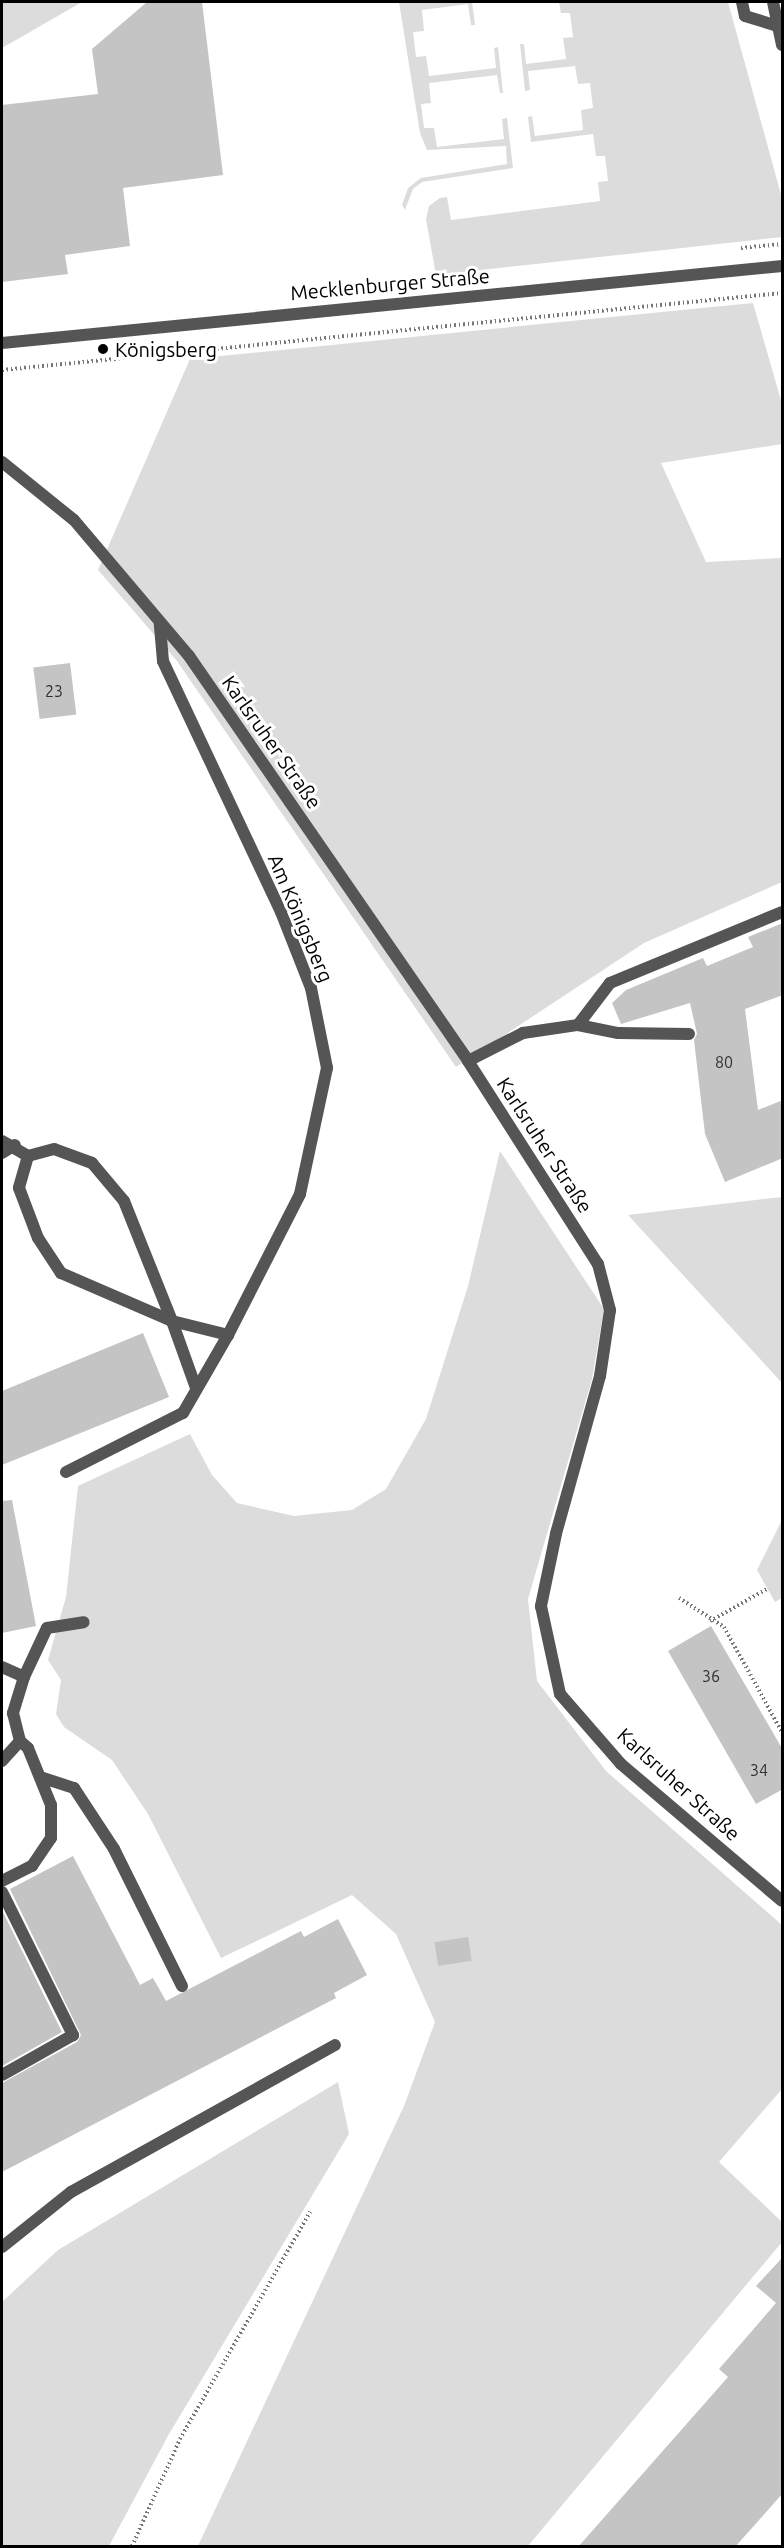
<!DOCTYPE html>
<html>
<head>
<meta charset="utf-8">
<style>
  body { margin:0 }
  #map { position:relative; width:784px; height:2548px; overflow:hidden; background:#fff; font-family:Ubuntu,sans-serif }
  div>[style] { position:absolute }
  .green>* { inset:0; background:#dcdcdc }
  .building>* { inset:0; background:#c4c4c4; transform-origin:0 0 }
  .path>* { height:4px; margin-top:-2px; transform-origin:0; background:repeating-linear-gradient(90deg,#777 0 1.5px,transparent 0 4.5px) }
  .service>* { height:12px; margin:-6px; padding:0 6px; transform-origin:6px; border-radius:6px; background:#555 }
  .minor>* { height:12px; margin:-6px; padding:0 6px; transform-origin:6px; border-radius:6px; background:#555 }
  .tertiary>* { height:12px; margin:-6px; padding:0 6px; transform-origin:6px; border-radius:6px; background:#555 }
  .dots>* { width:16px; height:16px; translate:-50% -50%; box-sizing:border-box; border:3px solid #fff; border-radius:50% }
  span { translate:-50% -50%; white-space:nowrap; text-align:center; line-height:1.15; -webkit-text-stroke:6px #fff; paint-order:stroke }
  .number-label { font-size:16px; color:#313131 }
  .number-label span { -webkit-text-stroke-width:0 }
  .street-label { font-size:20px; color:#000 }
  .poi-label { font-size:20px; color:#000 }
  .left { translate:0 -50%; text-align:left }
  .frame { position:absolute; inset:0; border:3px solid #000; pointer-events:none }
</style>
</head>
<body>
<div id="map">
  <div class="green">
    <div style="clip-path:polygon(2px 2px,82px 2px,2px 48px)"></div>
    <div style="clip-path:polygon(399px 2px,472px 2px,475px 25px,471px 25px,468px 4px,422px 10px,424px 31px,413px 32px,416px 57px,426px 56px,429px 76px,496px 68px,494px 48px,498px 47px,503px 93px,500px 93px,497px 75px,429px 83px,431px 103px,421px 104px,424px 128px,434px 128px,437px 147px,504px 139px,502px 119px,507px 118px,513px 168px,422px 182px,413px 189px,405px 210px,402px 205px,408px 188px,421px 178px,507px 164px,506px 146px,427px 150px,420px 133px)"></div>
    <div style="clip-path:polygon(559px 2px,728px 2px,782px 198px,782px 237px,436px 275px,426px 219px,429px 206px,440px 198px,447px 197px,451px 220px,600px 201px,598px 182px,608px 181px,605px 156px,596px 156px,593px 134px,531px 142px,528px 117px,532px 116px,535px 136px,583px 130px,581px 110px,593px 108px,590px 83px,578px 84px,575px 66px,528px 71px,530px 90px,525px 91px,520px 44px,524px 44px,526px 64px,566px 59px,563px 38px,573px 37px,570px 13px,561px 13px)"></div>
    <div style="clip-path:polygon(753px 303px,782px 404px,782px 444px,661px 463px,706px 562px,782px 558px,782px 882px,644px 943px,456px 1067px,177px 661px,98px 570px,190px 359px)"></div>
    <div style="clip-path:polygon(500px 1151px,604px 1309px,592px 1379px,528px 1599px,537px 1681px,606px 1771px,782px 1925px,782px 2089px,719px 2162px,782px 2222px,782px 2242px,528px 2546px,198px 2546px,404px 2106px,435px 2022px,396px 1934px,352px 1895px,221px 1958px,148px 1814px,112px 1760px,64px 1727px,56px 1714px,61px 1680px,48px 1660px,66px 1597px,78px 1486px,190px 1434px,212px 1475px,237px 1503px,294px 1516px,352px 1510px,386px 1489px,426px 1419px,468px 1286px)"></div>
    <div style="clip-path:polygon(782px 1197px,782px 1383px,628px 1215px)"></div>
    <div style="clip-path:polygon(782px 1520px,782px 1598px,775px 1602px,757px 1570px)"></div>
    <div style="clip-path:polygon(338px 2082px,349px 2134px,169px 2434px,109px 2546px,2px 2546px,2px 2302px,58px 2250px)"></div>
  </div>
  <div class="building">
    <div style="clip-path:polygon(147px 2px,202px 2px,223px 175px,123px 188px,130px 246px,65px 255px,68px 274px,2px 282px,2px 105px,98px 94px,92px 49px)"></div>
    <div style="left:70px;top:663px;width:52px;height:37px;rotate:83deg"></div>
    <div style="clip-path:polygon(783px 923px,783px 995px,745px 1009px,758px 1110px,783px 1100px,783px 1158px,725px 1182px,705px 1134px,694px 1040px,697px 1034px,690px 1003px,621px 1024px,612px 1003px,626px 990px,703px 958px,707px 966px,753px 947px,748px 937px)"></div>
    <div style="clip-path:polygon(143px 1333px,169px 1397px,2px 1465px,2px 1391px)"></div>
    <div style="clip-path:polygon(12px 1500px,36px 1626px,2px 1633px,2px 1501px)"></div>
    <div style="clip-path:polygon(711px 1626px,783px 1750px,783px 1789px,756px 1804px,668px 1651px)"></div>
    <div style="clip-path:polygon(73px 1856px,140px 1985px,153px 1978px,166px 2001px,301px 1931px,304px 1937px,338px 1919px,367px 1975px,334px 1993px,336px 1998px,2px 2172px,2px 2083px,77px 2042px,81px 2035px,10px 1889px)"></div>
    <div style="clip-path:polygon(2px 1910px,62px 2032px,2px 2066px)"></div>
    <div style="left:468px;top:1937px;width:24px;height:34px;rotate:81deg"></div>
    <div style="clip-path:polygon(783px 2257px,783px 2493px,735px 2547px,578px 2547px,728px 2377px,719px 2369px,776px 2303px,756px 2286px)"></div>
  </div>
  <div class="path">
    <div style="left:741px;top:248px;width:41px;rotate:-5.6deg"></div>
    <div style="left:2px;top:370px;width:784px;rotate:-5.64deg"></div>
    <div style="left:679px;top:1598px;width:54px;rotate:32.8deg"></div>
    <div style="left:724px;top:1627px;width:120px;rotate:61.1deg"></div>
    <div style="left:710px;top:1621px;width:65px;rotate:-29.3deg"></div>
    <div style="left:132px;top:2546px;width:117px;rotate:-65.8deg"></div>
    <div style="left:180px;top:2439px;width:262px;rotate:-60.2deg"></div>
  </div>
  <div class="service">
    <div style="left:742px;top:2px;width:14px;rotate:78deg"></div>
    <div style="left:745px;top:16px;width:39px;rotate:17deg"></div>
    <div style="left:773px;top:2px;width:44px;rotate:78.2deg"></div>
    <div style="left:578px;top:1025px;width:53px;rotate:-52.7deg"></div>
    <div style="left:610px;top:983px;width:186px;rotate:-22.4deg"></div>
    <div style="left:468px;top:1061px;width:62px;rotate:-27deg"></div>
    <div style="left:523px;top:1033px;width:56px;rotate:-8.3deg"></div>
    <div style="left:578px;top:1025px;width:41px;rotate:11.3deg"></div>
    <div style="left:618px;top:1033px;width:71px;rotate:0.8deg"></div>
    <div style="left:2px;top:1141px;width:30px;rotate:30deg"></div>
    <div style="left:2px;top:1153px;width:15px;rotate:-32deg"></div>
    <div style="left:196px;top:1388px;width:71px;rotate:-109.7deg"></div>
    <div style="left:172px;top:1321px;width:129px;rotate:-111.8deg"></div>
    <div style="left:124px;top:1201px;width:50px;rotate:-130.1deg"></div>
    <div style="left:92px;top:1163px;width:40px;rotate:-159.8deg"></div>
    <div style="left:54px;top:1149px;width:27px;rotate:165deg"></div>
    <div style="left:28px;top:1156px;width:33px;rotate:106deg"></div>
    <div style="left:19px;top:1188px;width:53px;rotate:69.2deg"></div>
    <div style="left:38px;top:1238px;width:42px;rotate:56.7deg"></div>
    <div style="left:61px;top:1273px;width:121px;rotate:23.4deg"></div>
    <div style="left:172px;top:1321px;width:58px;rotate:14deg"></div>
    <div style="left:66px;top:1472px;width:131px;rotate:-26.8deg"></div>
    <div style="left:183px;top:1413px;width:90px;rotate:-60deg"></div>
    <div style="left:228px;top:1335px;width:158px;rotate:-62.9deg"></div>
    <div style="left:300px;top:1194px;width:129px;rotate:-77.9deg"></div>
    <div style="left:327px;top:1068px;width:82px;rotate:-101.3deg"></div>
    <div style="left:311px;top:988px;width:82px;rotate:-111.5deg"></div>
    <div style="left:281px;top:912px;width:277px;rotate:-115.2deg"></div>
    <div style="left:163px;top:661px;width:38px;rotate:-95deg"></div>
    <div style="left:2px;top:1667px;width:24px;rotate:24deg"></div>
    <div style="left:24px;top:1677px;width:38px;rotate:107deg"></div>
    <div style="left:13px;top:1713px;width:29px;rotate:76deg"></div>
    <div style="left:20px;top:1741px;width:27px;rotate:132deg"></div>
    <div style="left:24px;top:1677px;width:54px;rotate:-64.9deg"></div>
    <div style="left:47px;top:1628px;width:37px;rotate:-9deg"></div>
    <div style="left:40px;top:1777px;width:36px;rotate:18deg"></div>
    <div style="left:74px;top:1788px;width:73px;rotate:56.7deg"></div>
    <div style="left:114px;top:1849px;width:153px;rotate:63.6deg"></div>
    <div style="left:2px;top:1881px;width:34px;rotate:-27deg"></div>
    <div style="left:32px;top:1866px;width:34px;rotate:-56deg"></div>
    <div style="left:51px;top:1838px;width:33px;rotate:-90deg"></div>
    <div style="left:51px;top:1805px;width:61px;rotate:-112deg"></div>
    <div style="left:28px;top:1748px;width:11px;rotate:-139deg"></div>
    <div style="left:2px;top:1892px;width:160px;rotate:63.6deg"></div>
    <div style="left:73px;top:2035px;width:81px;rotate:150.6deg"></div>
    <div style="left:2px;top:2247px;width:88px;rotate:-38.6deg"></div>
    <div style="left:71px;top:2192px;width:302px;rotate:-29.1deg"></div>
  </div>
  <div class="minor">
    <div style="left:2px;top:462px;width:92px;rotate:38.9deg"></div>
    <div style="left:74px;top:520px;width:178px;rotate:49.8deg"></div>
    <div style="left:189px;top:656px;width:492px;rotate:55.4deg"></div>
    <div style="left:468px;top:1061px;width:241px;rotate:57.4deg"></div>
    <div style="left:598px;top:1264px;width:48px;rotate:75.4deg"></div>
    <div style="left:610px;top:1310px;width:67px;rotate:98.6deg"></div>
    <div style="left:600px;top:1376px;width:164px;rotate:105.6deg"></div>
    <div style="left:556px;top:1534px;width:74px;rotate:101.8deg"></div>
    <div style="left:541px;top:1606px;width:90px;rotate:77.8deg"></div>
    <div style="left:560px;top:1694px;width:93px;rotate:48.9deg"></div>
    <div style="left:621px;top:1764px;width:211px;rotate:40.4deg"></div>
  </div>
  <div class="tertiary">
    <div style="left:2px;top:343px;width:784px;rotate:-5.64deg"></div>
  </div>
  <div class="dots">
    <div style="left:103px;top:349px;background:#000"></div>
  </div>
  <div class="number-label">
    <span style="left:54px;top:691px">23</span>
    <span style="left:724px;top:1062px">80</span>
    <span style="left:711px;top:1676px">36</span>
    <span style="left:759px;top:1770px">34</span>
  </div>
  <div class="street-label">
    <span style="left:390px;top:284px;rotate:-5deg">Mecklenburger Straße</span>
    <span style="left:272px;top:742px;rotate:55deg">Karlsruher Straße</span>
    <span style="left:301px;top:918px;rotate:67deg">Am Königsberg</span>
    <span style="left:545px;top:1145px;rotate:57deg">Karlsruher Straße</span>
    <span style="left:679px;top:1784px;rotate:42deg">Karlsruher Straße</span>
  </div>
  <div class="poi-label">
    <span class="left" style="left:115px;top:349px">Königsberg</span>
  </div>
  <div class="frame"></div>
</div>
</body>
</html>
